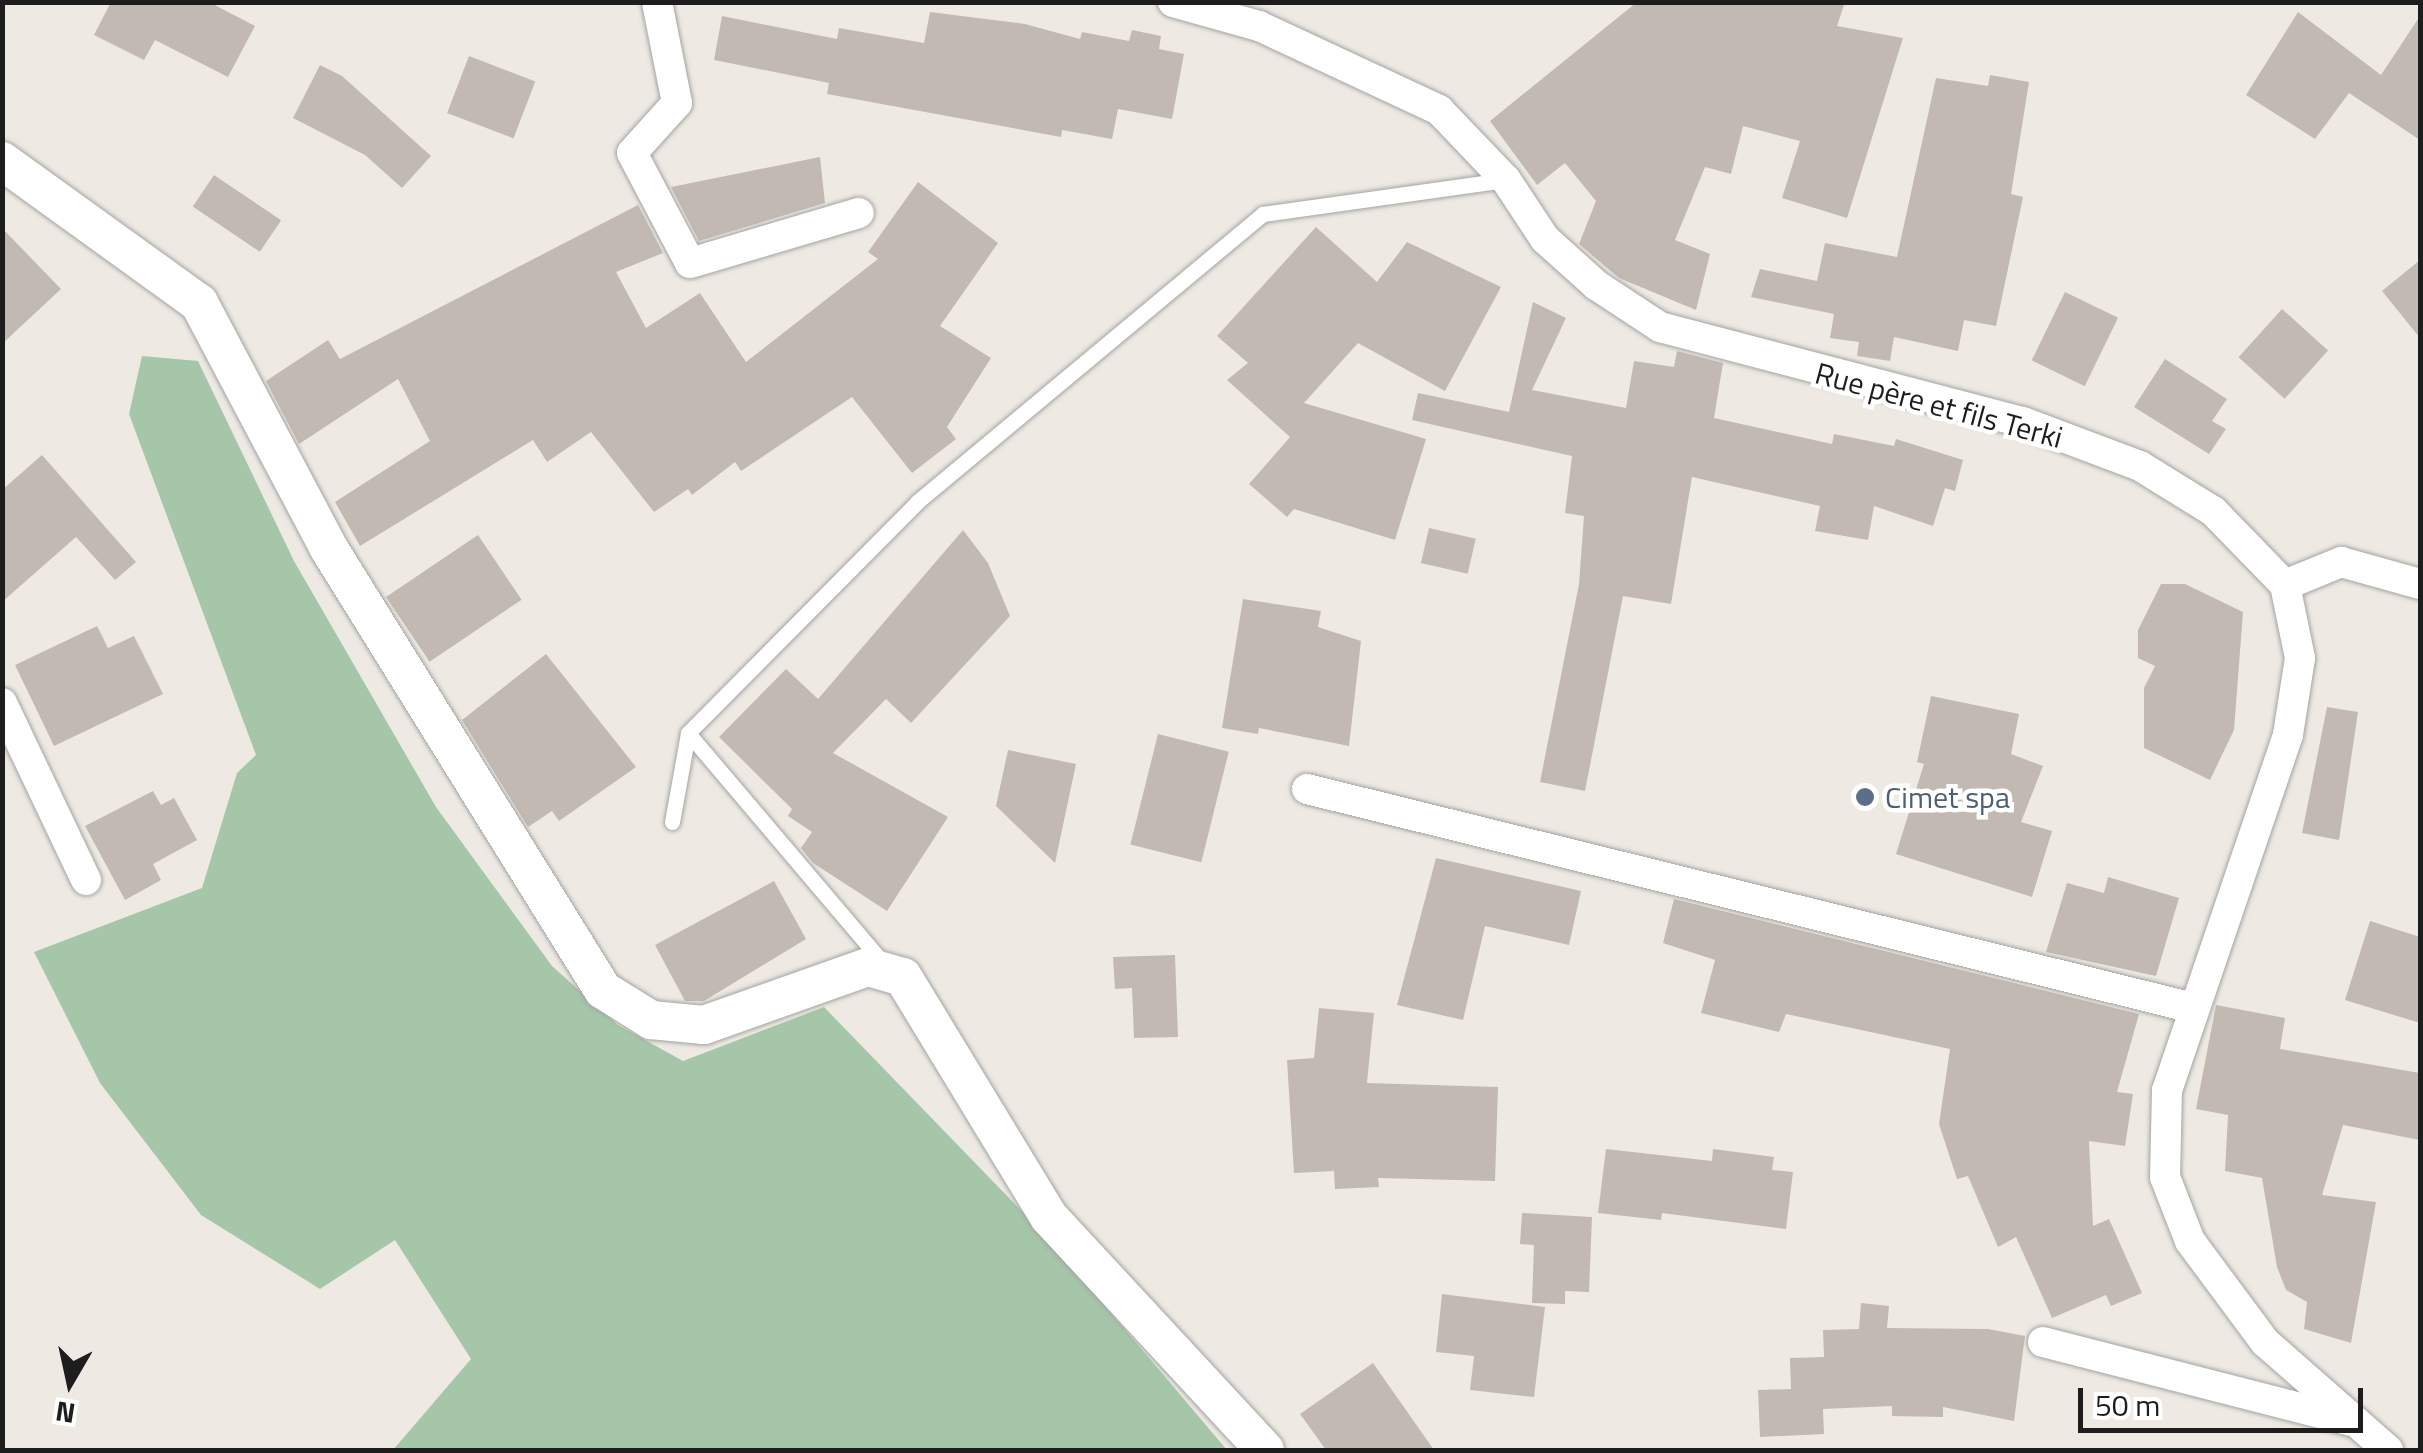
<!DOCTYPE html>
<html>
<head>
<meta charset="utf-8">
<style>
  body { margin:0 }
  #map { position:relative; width:2423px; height:1453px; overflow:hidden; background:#eeeae3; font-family:"Titillium Web",sans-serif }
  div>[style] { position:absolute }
  .cemetery>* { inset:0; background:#a5c6a8 }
  .building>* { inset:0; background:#c3b9b3; transform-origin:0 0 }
  .roads { filter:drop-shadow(0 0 2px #a4a4a4) drop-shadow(0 0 2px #a4a4a4) }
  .service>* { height:15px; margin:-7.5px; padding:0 7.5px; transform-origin:7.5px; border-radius:7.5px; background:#fff }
  .minor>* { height:30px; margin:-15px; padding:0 15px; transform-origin:15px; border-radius:15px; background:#fff }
  .tertiary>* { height:38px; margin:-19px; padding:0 19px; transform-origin:19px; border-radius:19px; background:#fff }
  .dots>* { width:28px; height:28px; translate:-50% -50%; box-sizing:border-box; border:5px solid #fff; border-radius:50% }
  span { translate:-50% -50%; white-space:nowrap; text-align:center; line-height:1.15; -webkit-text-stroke:9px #fff; paint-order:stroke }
  .street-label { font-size:30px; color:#1d1d1d }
  .service-label { font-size:30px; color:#4e5e75 }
  .left { translate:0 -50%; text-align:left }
  .frame { position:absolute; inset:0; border:5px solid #1d1d1d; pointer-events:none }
  .north { position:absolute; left:20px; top:1333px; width:100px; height:100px; -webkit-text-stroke:8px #fff; paint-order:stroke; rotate:189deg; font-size:28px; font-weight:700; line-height:40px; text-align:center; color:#1d1d1d }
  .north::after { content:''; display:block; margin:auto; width:35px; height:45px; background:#1d1d1d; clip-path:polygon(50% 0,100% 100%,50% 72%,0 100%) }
  .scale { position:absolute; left:2078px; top:1388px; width:285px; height:45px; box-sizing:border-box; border:5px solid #1d1d1d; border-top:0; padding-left:12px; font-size:30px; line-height:35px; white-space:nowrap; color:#1d1d1d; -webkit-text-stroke:8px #fff; paint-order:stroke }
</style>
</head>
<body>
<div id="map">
  <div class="cemetery">
    <div style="clip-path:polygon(142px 356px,198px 361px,294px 561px,436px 807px,552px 966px,618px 1025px,683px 1061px,824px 1007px,1044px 1234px,1227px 1450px,393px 1450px,471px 1359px,395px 1240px,320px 1289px,201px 1215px,100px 1083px,34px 952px,202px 888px,237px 773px,256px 755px,129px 414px)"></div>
  </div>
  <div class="building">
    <div style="clip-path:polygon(111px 2px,209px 2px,255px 26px,228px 77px,155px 40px,144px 60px,94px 35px)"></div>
    <div style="clip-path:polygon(1637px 2px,1845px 2px,1837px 26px,1903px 38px,1847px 218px,1782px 198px,1800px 141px,1743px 126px,1731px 174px,1705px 167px,1675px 240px,1710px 254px,1696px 310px,1619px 278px,1579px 244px,1596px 201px,1565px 163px,1537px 185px,1490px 121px)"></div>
    <div style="clip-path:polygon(930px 12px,1025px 24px,1080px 39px,1082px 32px,1129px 41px,1132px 30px,1161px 36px,1159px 49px,1184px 54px,1172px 119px,1118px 109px,1112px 139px,1062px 130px,1061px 137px,827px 94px,829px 83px,714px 60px,722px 16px,837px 39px,839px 28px,924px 43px)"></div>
    <div style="clip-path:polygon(2298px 12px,2381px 75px,2420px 16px,2420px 140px,2349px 93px,2315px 139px,2246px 95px)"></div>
    <div style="left:469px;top:56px;width:71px;height:61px;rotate:21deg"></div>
    <div style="clip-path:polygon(320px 65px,342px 76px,431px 156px,402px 188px,365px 155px,293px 118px)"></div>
    <div style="clip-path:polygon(1990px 75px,2029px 82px,2011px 194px,2023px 197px,1996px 326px,1964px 320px,1958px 351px,1894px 337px,1890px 361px,1857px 356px,1859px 342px,1830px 338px,1834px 314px,1751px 297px,1760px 269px,1817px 281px,1825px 243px,1897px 257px,1936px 78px,1988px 86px)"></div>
    <div style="clip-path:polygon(820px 157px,825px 203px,699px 241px,671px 187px)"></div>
    <div style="left:214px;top:175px;width:81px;height:38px;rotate:34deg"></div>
    <div style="clip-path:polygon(918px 182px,998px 243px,940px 326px,991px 358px,947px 427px,956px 439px,912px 473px,852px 397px,741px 471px,735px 462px,692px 495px,688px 489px,654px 512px,591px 432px,547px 462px,533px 440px,360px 546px,335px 502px,430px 441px,398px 379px,299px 444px,266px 381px,328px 340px,340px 359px,638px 205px,663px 253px,616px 272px,646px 328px,700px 293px,746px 362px,878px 259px,868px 252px)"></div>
    <div style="clip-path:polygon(1316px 227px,1377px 282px,1407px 242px,1501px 287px,1445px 391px,1358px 343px,1304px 403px,1426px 439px,1395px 540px,1294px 509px,1287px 517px,1249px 484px,1290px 437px,1227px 380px,1248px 363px,1217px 336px)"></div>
    <div style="clip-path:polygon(2px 228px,61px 289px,2px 344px)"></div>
    <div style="clip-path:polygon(2420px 260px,2420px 338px,2382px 291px)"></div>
    <div style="left:2065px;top:292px;width:59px;height:76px;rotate:26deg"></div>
    <div style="clip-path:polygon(1533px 302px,1566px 318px,1532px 390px,1626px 408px,1634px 361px,1674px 367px,1677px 351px,1723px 363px,1714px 418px,1832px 444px,1834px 434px,1894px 446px,1896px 439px,1963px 460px,1955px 491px,1945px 488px,1933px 526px,1874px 506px,1868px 540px,1815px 531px,1820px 506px,1692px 477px,1671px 604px,1623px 596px,1585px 791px,1540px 782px,1579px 584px,1584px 516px,1565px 513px,1572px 456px,1412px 420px,1418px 393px,1509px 412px)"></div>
    <div style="left:2282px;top:309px;width:62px;height:65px;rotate:42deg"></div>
    <div style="clip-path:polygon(2165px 359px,2227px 399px,2212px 421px,2226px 429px,2209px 454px,2134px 407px)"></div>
    <div style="clip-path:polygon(42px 455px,136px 562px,115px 580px,76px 537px,2px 602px,2px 490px)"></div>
    <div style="left:1429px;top:528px;width:48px;height:36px;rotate:13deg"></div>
    <div style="clip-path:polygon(963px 530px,988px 563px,1010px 616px,911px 723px,886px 699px,833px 753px,948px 817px,887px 911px,813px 863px,801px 848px,812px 832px,788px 816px,792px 809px,719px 737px,786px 669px,818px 699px)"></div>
    <div style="left:478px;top:535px;width:78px;height:111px;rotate:56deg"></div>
    <div style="clip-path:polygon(2161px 584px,2185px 584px,2243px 612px,2234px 730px,2210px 780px,2144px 748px,2144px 688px,2155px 666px,2138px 658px,2138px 630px)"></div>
    <div style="clip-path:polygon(1243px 599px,1321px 611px,1318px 627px,1361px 641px,1349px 746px,1259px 728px,1258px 734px,1222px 728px)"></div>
    <div style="clip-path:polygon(97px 626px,108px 648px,134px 636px,163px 694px,54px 746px,15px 665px)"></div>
    <div style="clip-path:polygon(546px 654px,636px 767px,559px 821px,552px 811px,528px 827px,462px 720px)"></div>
    <div style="clip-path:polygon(1931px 696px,2019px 714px,2011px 754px,2043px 766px,2021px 822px,2052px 831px,2032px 897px,1896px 854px,1924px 764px,1917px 762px)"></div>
    <div style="clip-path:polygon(2327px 707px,2358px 712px,2339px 840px,2302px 833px)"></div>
    <div style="left:1158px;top:734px;width:73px;height:114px;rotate:14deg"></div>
    <div style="clip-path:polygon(1008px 750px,1076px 764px,1055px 863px,996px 806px)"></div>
    <div style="clip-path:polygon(153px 791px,161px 805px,174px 798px,197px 840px,153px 864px,161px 880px,125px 900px,85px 826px)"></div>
    <div style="clip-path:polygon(1436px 858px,1581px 891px,1569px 945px,1485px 926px,1463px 1020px,1397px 1005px)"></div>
    <div style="clip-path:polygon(2108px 877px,2179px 898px,2156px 976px,2046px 952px,2067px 883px,2104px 893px)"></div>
    <div style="clip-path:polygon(774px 881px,806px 939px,704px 1001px,685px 1001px,655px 945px)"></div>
    <div style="clip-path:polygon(1674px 899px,2139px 1014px,2117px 1092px,2133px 1094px,2125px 1146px,2089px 1141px,2093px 1226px,2109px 1219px,2142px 1293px,2111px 1306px,2106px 1295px,2052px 1318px,2016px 1237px,1998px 1247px,1968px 1176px,1957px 1179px,1939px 1124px,1950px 1049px,1786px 1014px,1779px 1032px,1701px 1013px,1715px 960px,1663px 943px)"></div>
    <div style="clip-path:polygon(2370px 921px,2420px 937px,2420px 1023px,2345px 1000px)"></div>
    <div style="clip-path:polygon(1175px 955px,1178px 1037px,1134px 1038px,1132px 988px,1115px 989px,1113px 957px)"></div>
    <div style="clip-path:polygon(2216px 1005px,2285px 1018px,2280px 1049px,2420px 1073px,2420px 1140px,2343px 1125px,2322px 1195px,2376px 1202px,2351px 1343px,2304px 1329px,2307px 1302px,2286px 1290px,2277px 1267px,2262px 1178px,2225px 1171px,2228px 1115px,2196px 1109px)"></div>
    <div style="clip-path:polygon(1319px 1008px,1374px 1013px,1367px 1083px,1498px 1087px,1495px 1181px,1378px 1178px,1379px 1187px,1335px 1189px,1334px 1171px,1294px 1173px,1287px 1060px,1314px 1058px)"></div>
    <div style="clip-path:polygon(1606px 1149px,1712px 1161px,1713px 1149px,1774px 1157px,1772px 1170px,1793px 1172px,1786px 1229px,1662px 1213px,1661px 1220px,1598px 1213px)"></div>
    <div style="clip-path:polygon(1522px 1213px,1592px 1217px,1589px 1292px,1565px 1291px,1565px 1304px,1532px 1303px,1534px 1245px,1520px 1244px)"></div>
    <div style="clip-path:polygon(1442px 1294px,1545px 1307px,1534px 1397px,1470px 1390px,1474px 1356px,1436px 1352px)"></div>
    <div style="clip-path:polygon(1861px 1303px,1889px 1306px,1887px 1328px,1988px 1329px,2025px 1336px,2014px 1421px,1943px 1407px,1943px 1417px,1892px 1416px,1892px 1406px,1823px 1409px,1824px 1434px,1760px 1437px,1758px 1390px,1791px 1389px,1790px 1358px,1824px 1357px,1823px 1330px,1859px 1329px)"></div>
    <div style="clip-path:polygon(1373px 1363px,1434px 1450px,1326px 1450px,1300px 1414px)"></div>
  </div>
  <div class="roads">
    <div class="service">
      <div style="left:688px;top:733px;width:325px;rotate:-45.2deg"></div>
      <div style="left:917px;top:502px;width:450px;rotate:-39.8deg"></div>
      <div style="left:1263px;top:214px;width:244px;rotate:-8deg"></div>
      <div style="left:672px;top:822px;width:90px;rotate:-79.8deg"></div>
      <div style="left:688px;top:733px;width:304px;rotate:49.7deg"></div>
    </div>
    <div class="minor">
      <div style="left:657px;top:2px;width:103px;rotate:78.8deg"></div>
      <div style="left:677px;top:103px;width:67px;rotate:132deg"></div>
      <div style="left:632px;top:153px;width:124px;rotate:62.2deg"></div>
      <div style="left:690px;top:263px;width:176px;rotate:-16.5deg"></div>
      <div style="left:1173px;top:2px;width:89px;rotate:15.6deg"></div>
      <div style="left:1259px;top:26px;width:199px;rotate:25deg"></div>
      <div style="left:1439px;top:110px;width:97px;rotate:46.3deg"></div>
      <div style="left:1506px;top:180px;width:71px;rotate:56.5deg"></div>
      <div style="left:1545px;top:239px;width:69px;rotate:42deg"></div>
      <div style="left:1596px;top:285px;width:77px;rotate:33.3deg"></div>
      <div style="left:1660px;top:327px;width:375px;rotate:14.7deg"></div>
      <div style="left:2023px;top:422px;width:125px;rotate:20.6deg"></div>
      <div style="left:2140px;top:466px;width:86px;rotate:31.7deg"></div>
      <div style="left:2213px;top:511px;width:103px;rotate:45.8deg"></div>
      <div style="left:2285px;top:585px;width:75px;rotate:78.4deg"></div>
      <div style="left:2300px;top:658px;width:78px;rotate:98.9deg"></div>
      <div style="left:2288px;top:735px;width:375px;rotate:108.8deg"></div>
      <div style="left:2167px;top:1090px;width:87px;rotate:91.3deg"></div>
      <div style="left:2165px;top:1177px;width:69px;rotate:68.7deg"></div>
      <div style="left:2190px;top:1241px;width:126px;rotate:53.4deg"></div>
      <div style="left:2265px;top:1342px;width:164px;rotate:41.3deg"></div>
      <div style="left:2285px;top:585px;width:61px;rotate:-22.3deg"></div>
      <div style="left:2341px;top:562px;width:82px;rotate:15.6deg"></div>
      <div style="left:2px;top:703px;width:196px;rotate:64.6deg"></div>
      <div style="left:1307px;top:789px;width:913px;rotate:13.88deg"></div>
      <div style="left:2043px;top:1342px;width:317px;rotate:14.4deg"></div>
    </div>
    <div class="tertiary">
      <div style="left:2px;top:161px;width:243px;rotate:35.8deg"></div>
      <div style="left:199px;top:303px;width:276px;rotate:62.1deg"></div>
      <div style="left:328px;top:547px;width:521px;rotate:58.17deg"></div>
      <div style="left:603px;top:990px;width:57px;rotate:32deg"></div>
      <div style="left:651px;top:1020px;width:53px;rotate:5.4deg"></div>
      <div style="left:704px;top:1025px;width:174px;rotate:-19.5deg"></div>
      <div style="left:868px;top:967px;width:36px;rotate:16deg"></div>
      <div style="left:903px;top:977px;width:281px;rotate:58.7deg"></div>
      <div style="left:1049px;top:1217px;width:318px;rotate:47.2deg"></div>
    </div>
  </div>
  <div class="dots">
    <div style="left:1865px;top:797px;background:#5c6f8a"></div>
  </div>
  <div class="street-label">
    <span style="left:1939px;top:405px;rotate:15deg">Rue père et fils Terki</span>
  </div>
  <div class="service-label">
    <span class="left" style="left:1885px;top:797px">Cimet spa</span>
  </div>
  <div class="frame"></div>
  <div class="north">N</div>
  <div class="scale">50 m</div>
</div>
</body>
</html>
